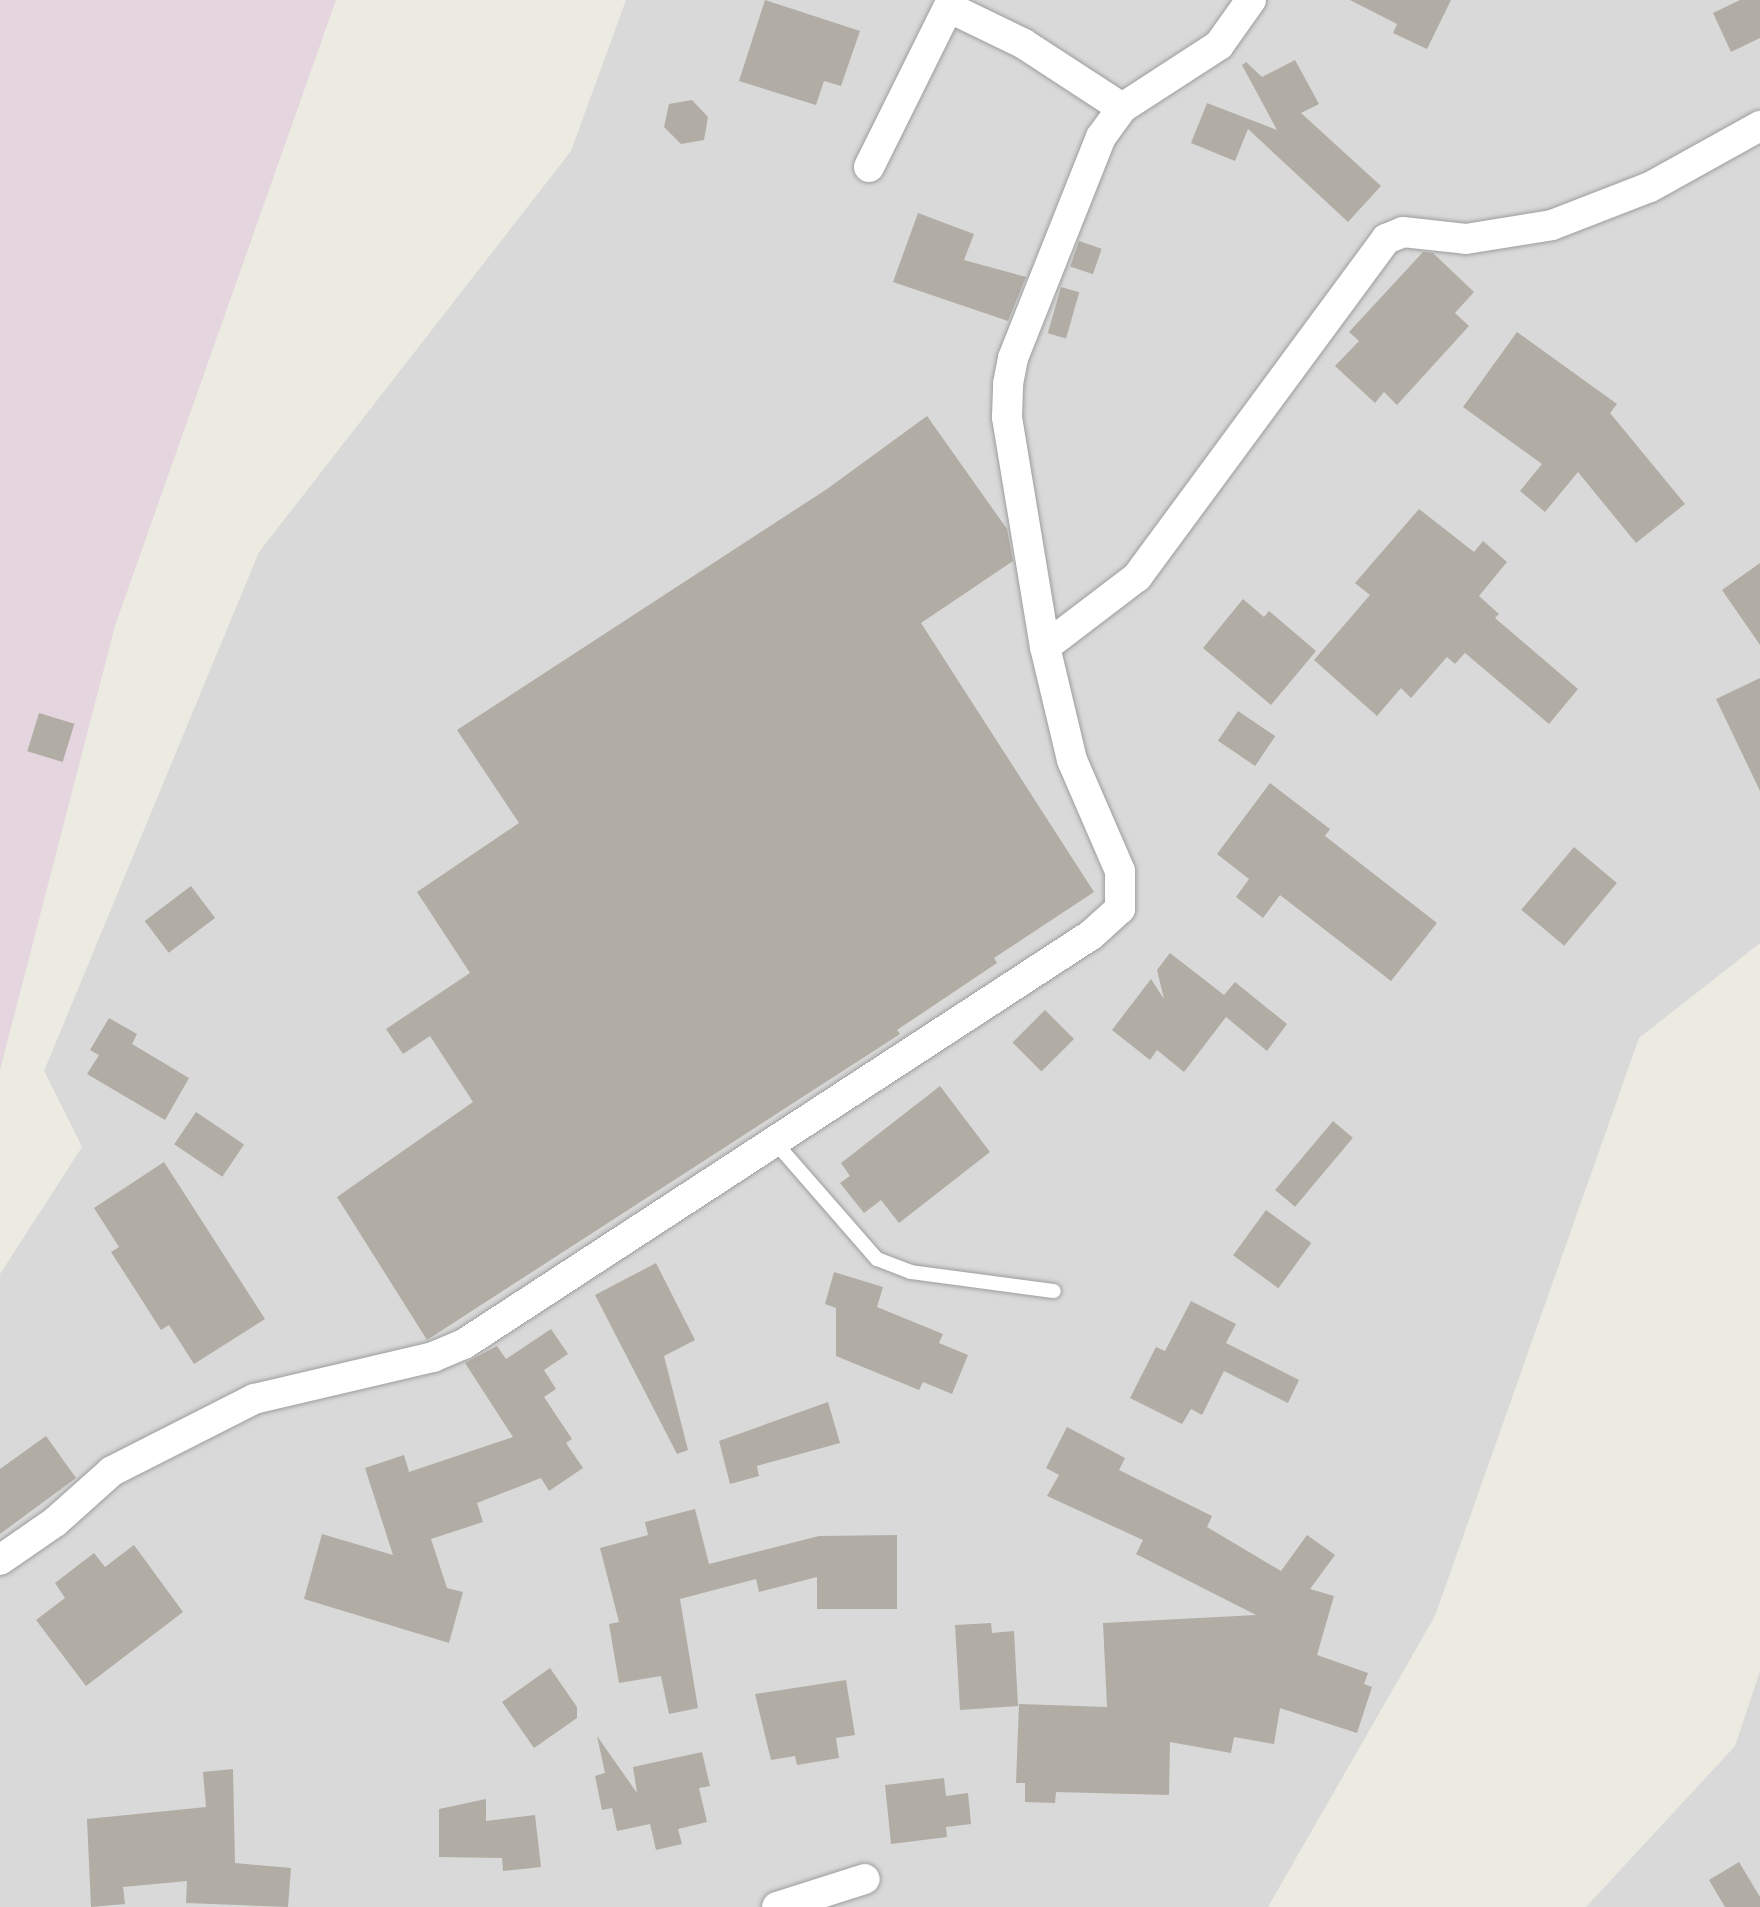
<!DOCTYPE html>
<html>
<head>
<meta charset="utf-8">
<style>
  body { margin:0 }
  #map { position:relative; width:1760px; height:1907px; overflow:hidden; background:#ecebe2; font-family:"Open Sans",sans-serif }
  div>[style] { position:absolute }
  .residential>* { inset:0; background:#dad9d9 }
  .industrial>* { inset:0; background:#e4d5de }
  .building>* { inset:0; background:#b1ada5; transform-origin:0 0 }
  .roads { filter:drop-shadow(0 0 2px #9d9d9d) drop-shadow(0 0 2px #9d9d9d) }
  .lane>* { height:14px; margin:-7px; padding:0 7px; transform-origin:7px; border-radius:7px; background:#fff }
  .street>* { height:30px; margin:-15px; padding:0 15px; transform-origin:15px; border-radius:15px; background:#fff }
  span { translate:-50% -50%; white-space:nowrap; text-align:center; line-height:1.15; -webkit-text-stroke:7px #fff; paint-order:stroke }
</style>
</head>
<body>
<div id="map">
  <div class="residential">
    <div style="clip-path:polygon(626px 0,1760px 0,1760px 943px,1639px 1038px,1435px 1616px,1268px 1907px,0 1907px,0 1274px,82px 1147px,44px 1071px,259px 552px,571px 151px)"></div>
    <div style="clip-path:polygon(1760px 1671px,1760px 1907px,1586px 1907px,1735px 1746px)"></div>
  </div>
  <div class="industrial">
    <div style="clip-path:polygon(0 0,336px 0,115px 626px,0 1070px)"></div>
  </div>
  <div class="building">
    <div style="clip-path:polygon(765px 0,860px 31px,841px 86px,824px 81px,816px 105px,739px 81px)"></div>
    <div style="clip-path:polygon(1350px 0,1451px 0,1427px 49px,1393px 33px,1397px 24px)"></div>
    <div style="clip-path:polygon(1740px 0,1760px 0,1760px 38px,1731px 52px,1713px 13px)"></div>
    <div style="clip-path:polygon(1295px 60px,1319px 104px,1301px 113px,1381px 186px,1348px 222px,1248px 129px,1235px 161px,1191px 143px,1207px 103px,1277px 130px,1242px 65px,1246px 62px,1262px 77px)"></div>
    <div style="clip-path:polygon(692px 100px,708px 117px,704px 140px,681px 144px,664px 127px,669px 104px)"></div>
    <div style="clip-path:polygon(918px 213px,974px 234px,964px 260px,1026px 277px,1008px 321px,893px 282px)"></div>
    <div style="left:1079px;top:241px;width:24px;height:27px;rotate:19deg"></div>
    <div style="clip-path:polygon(1423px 252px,1433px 253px,1474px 292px,1455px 313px,1469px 326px,1397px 405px,1384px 392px,1375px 403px,1335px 366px,1359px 341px,1349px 332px)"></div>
    <div style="left:1061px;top:287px;width:19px;height:48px;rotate:16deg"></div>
    <div style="clip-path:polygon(1517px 332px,1617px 404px,1610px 413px,1685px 504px,1636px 543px,1578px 472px,1545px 512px,1520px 491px,1542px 464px,1463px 407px)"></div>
    <div style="clip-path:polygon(927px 416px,1007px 529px,1013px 561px,921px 623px,1094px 892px,994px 958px,997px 963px,897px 1030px,900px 1034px,427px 1340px,337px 1197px,473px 1102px,430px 1036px,403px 1054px,386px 1029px,470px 973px,417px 892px,519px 823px,457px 730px,827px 489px)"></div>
    <div style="clip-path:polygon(1419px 509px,1474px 552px,1483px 541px,1507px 562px,1479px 596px,1499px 614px,1495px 618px,1578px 689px,1549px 724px,1465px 653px,1455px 664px,1447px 657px,1411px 698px,1401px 688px,1377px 716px,1314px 660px,1370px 595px,1355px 583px)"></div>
    <div style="clip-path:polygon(1760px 563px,1760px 645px,1722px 590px)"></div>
    <div style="clip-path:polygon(1243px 599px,1264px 617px,1269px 611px,1316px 651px,1271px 705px,1203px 648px)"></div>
    <div style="clip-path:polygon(1760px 678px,1760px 791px,1716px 699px)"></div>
    <div style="left:1238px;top:711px;width:45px;height:36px;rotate:34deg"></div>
    <div style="left:39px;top:713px;width:37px;height:40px;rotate:17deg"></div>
    <div style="clip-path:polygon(1270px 783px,1330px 829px,1325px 836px,1437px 923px,1391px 981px,1280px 895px,1263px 918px,1236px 897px,1249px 879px,1217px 854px)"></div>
    <div style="left:1574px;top:847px;width:56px;height:82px;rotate:40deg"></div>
    <div style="left:191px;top:886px;width:40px;height:58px;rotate:53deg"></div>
    <div style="clip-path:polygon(1170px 953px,1224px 995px,1235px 982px,1287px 1024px,1267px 1051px,1226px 1017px,1184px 1072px,1157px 1050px,1150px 1060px,1112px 1030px,1151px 979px,1164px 999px,1157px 970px)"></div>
    <div style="left:1045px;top:1010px;width:41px;height:46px;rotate:45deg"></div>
    <div style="clip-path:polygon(109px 1018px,137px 1034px,132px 1044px,189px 1078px,165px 1120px,87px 1074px,99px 1055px,90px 1050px)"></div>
    <div style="clip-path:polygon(940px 1086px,990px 1152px,899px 1223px,881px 1200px,864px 1213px,840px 1183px,850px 1176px,841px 1163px)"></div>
    <div style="left:196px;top:1112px;width:58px;height:39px;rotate:34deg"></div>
    <div style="left:1333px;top:1121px;width:26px;height:90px;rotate:40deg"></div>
    <div style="clip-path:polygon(164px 1162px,265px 1319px,194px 1364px,169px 1325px,161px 1330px,129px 1280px,111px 1252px,119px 1247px,94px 1208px)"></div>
    <div style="left:1266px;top:1210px;width:56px;height:56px;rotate:36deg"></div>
    <div style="clip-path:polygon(656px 1263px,695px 1340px,664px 1356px,688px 1450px,677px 1454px,595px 1295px)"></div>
    <div style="clip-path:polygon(834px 1272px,883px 1287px,877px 1307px,943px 1334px,939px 1343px,968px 1355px,952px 1394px,923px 1382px,919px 1390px,836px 1356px,836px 1308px,825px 1304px)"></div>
    <div style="clip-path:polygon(1191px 1301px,1236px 1324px,1226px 1343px,1299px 1380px,1288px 1403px,1224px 1371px,1202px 1415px,1191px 1409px,1182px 1424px,1130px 1398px,1156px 1347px,1165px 1351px)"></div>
    <div style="clip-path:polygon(551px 1329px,568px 1354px,544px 1370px,556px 1389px,544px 1397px,572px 1439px,566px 1443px,583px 1468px,549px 1491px,541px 1478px,477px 1503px,483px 1522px,431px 1539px,447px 1588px,463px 1592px,449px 1643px,304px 1599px,322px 1534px,393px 1555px,365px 1468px,404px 1455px,409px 1472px,513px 1437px,465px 1363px,497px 1346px,506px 1359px)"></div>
    <div style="clip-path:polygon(828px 1402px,840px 1443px,757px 1466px,759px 1476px,730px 1484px,719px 1441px)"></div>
    <div style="clip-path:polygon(1067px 1427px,1125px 1458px,1119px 1470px,1212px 1516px,1207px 1527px,1281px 1571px,1307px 1535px,1335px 1555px,1310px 1589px,1334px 1596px,1317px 1655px,1368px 1673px,1364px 1684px,1372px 1687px,1357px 1733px,1280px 1708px,1274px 1744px,1234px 1737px,1231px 1753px,1170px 1742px,1169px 1795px,1056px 1792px,1055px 1803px,1025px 1802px,1025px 1783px,1016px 1783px,1019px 1704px,1107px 1707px,1103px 1623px,1256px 1615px,1136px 1554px,1143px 1540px,1047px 1496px,1059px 1475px,1046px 1468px)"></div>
    <div style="clip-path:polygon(46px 1436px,76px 1478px,0 1534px,0 1469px)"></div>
    <div style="clip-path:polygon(695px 1509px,709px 1564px,819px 1536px,897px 1535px,897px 1609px,817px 1609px,817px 1577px,759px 1592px,756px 1579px,680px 1599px,698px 1708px,669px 1714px,661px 1676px,619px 1683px,609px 1624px,619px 1622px,600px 1548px,648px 1535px,645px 1522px)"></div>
    <div style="clip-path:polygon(134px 1545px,183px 1612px,86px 1686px,36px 1620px,65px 1598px,55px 1583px,94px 1553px,105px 1567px)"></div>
    <div style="clip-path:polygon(991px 1623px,992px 1633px,1014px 1631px,1018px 1706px,960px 1710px,955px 1625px)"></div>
    <div style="clip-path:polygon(550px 1668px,577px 1707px,577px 1718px,534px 1748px,502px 1702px)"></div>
    <div style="clip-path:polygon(846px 1680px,855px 1735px,836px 1738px,839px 1758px,797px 1765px,795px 1756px,771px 1760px,755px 1694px)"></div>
    <div style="clip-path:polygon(597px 1736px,637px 1793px,633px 1767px,702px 1752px,710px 1786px,699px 1788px,707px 1822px,678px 1829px,682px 1844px,656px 1850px,650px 1824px,617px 1831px,612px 1808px,602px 1810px,595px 1776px,605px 1773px)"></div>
    <div style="clip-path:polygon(233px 1769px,235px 1863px,291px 1868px,288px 1907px,186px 1903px,187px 1881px,123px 1887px,125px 1904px,91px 1907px,87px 1819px,206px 1807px,203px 1772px)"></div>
    <div style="clip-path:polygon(944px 1778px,946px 1796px,968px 1793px,971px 1824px,946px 1827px,947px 1837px,891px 1844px,885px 1785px)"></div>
    <div style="clip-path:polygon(486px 1799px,486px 1821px,535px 1815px,541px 1867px,503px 1871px,502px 1858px,439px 1857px,439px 1809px)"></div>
    <div style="clip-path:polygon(1739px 1862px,1760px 1897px,1760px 1907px,1725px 1907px,1709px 1880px)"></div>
  </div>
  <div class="roads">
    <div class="lane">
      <div style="left:774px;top:1141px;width:157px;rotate:48.9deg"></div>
      <div style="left:877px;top:1259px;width:36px;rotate:21deg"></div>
      <div style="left:911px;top:1272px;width:144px;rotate:7.6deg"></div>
    </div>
    <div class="street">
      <div style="left:950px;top:8px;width:82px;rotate:25.9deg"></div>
      <div style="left:1024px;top:44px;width:117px;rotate:33.1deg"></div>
      <div style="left:869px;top:167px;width:186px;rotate:-63.6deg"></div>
      <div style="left:1045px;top:647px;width:116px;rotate:-37.3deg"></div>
      <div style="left:1137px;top:577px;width:420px;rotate:-53.6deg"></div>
      <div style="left:1386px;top:239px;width:18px;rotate:-22deg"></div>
      <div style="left:1403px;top:232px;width:63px;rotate:6.3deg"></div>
      <div style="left:1466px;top:239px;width:87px;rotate:-9.2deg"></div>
      <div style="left:1552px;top:225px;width:105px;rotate:-21.2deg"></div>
      <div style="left:1650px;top:187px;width:126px;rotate:-29deg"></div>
      <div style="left:0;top:1560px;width:67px;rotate:-34.6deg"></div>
      <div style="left:55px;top:1522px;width:76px;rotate:-41.8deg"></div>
      <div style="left:112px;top:1471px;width:159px;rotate:-26.9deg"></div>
      <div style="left:254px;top:1399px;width:184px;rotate:-13.2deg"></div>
      <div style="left:433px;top:1357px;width:34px;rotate:-23deg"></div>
      <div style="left:464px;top:1344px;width:749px;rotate:-33.12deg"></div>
      <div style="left:1091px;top:935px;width:39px;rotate:-42deg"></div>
      <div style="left:1120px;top:909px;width:38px;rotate:-90deg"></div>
      <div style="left:1120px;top:871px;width:121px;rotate:-113.4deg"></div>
      <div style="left:1072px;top:760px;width:116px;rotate:-103.4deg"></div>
      <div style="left:1045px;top:647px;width:233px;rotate:-99.4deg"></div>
      <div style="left:1007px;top:417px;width:33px;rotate:-88deg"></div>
      <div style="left:1008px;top:384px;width:26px;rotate:-79deg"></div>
      <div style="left:1013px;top:358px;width:238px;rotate:-68.3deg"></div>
      <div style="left:1101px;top:137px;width:36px;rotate:-54deg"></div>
      <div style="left:1122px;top:108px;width:116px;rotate:-33deg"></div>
      <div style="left:1219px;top:45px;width:55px;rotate:-54.6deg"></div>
      <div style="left:777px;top:1907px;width:92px;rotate:-17.7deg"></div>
    </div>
  </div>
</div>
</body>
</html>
